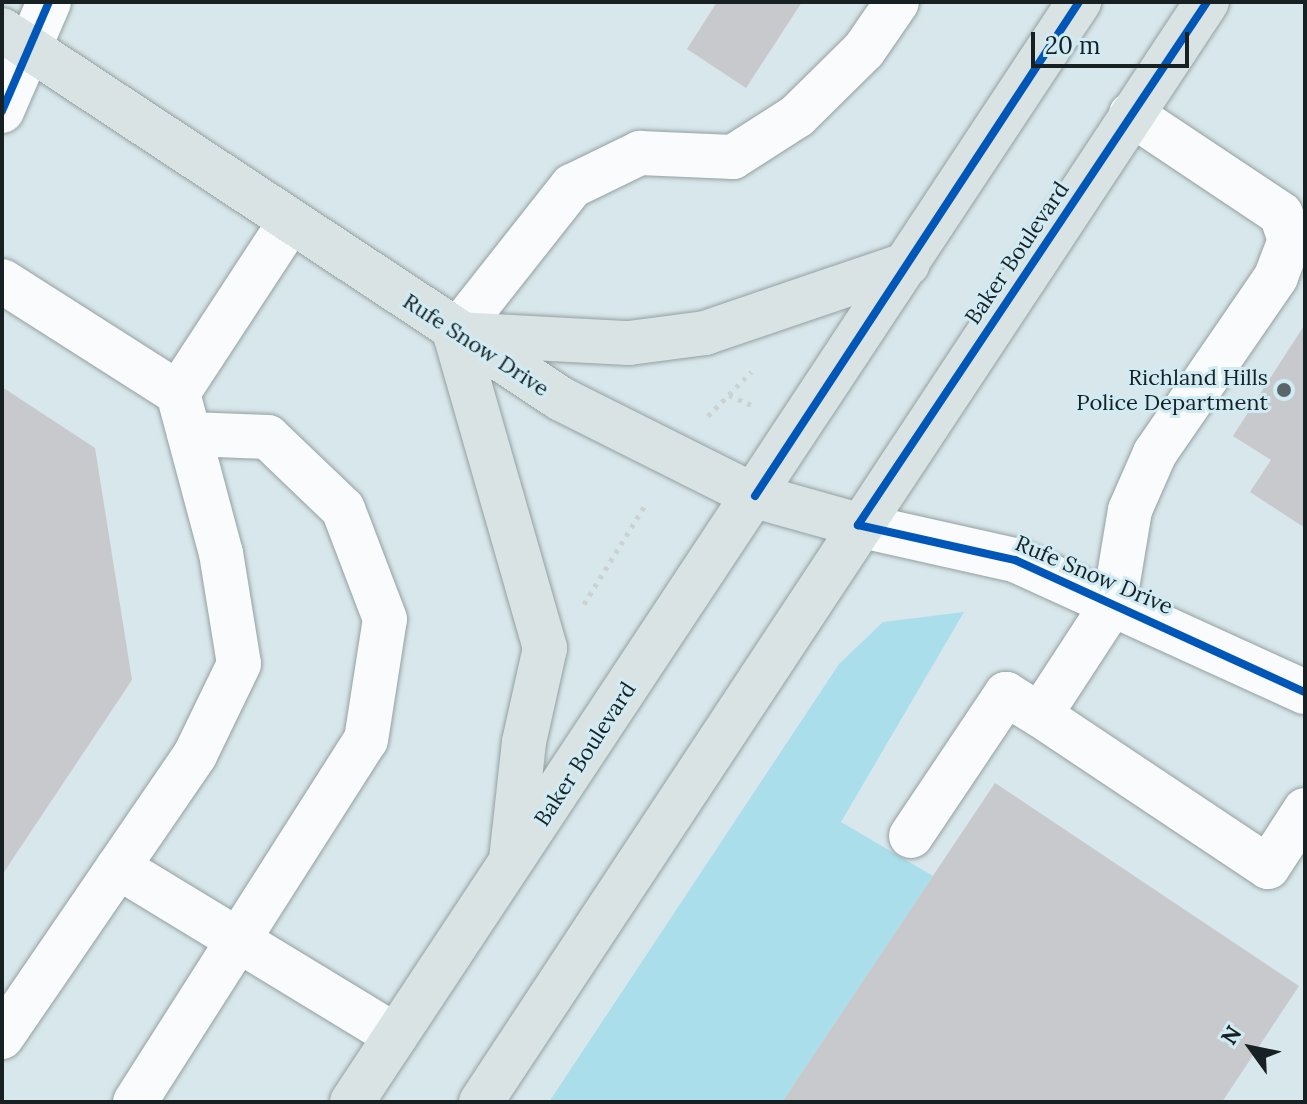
<!DOCTYPE html>
<html>
<head>
<meta charset="utf-8">
<style>
  body { margin:0 }
  #map { position:relative; width:1307px; height:1104px; overflow:hidden; background:#d8e7eb; font-family:Lora,serif }
  div>[style] { position:absolute }
  .green>* { inset:0; background:#abdeeb }
  .building>* { inset:0; background:#c7c9cd }
  .path>* { height:5px; margin-top:-2.5px; transform-origin:0; background:repeating-linear-gradient(90deg,#ccd1d2 0 4px,transparent 0 10px) }
  .roads { filter:drop-shadow(0 0 2px #94a0a2) drop-shadow(0 0 2px #94a0a2) }
  .minor>* { height:44px; margin:-22px; padding:0 22px; transform-origin:22px; border-radius:22px; background:#f9fbfc }
  .major>* { height:44px; margin:-22px; padding:0 22px; transform-origin:22px; border-radius:22px; background:#d9e3e4 }
  .cycleway>* { height:8px; margin:-4px; padding:0 4px; transform-origin:4px; border-radius:4px; background:#0057b8 }
  .dots>* { width:22px; height:22px; translate:-50% -50%; box-sizing:border-box; border:4px solid #d0ebf3; border-radius:50% }
  span { translate:-50% -50%; white-space:nowrap; text-align:center; line-height:1.15; -webkit-text-stroke:6px #d0ebf3; paint-order:stroke }
  .street-label { font-size:22px; color:#172124 }
  .poi-label { font-size:22px; color:#172124 }
  .right { translate:-100% -50%; text-align:right }
  .frame { position:absolute; inset:0; border:4px solid #172124; pointer-events:none }
  .north { position:absolute; left:1211px; top:1008px; width:80px; height:80px; -webkit-text-stroke:6px #d0ebf3; paint-order:stroke; rotate:303deg; font-size:22px; font-weight:700; line-height:32px; text-align:center; color:#172124 }
  .north::after { content:''; display:block; margin:auto; width:28px; height:36px; background:#172124; clip-path:polygon(50% 0,100% 100%,50% 72%,0 100%) }
  .scale { position:absolute; left:1031px; top:32px; width:158px; height:36px; box-sizing:border-box; border:4px solid #172124; border-top:0; padding-left:10px; font-size:24px; line-height:28px; white-space:nowrap; color:#172124; -webkit-text-stroke:6px #d0ebf3; paint-order:stroke }
</style>
</head>
<body>
<div id="map">
  <div class="green">
    <div style="clip-path:polygon(964px 612px,841px 822px,933px 876px,782px 1102px,549px 1102px,839px 664px,883px 622px)"></div>
  </div>
  <div class="building">
    <div style="clip-path:polygon(717px 2px,802px 2px,746px 88px,687px 49px)"></div>
    <div style="clip-path:polygon(1305px 324px,1305px 528px,1250px 492px,1271px 460px,1233px 436px)"></div>
    <div style="clip-path:polygon(2px 387px,95px 448px,132px 680px,2px 875px)"></div>
    <div style="clip-path:polygon(995px 783px,1299px 986px,1222px 1102px,782px 1102px)"></div>
  </div>
  <div class="path">
    <div style="left:729px;top:395px;width:27px;rotate:24deg"></div>
    <div style="left:708px;top:416px;width:62px;rotate:-45.7deg"></div>
    <div style="left:584px;top:604px;width:114px;rotate:-58.3deg"></div>
  </div>
  <div class="roads">
    <div class="minor">
      <div style="left:2px;top:111px;width:119px;rotate:-66.7deg"></div>
      <div style="left:1131px;top:114px;width:180px;rotate:33.7deg"></div>
      <div style="left:1281px;top:214px;width:28px;rotate:71deg"></div>
      <div style="left:1290px;top:240px;width:40px;rotate:111deg"></div>
      <div style="left:1276px;top:277px;width:214px;rotate:124.5deg"></div>
      <div style="left:1155px;top:453px;width:62px;rotate:113.7deg"></div>
      <div style="left:1130px;top:510px;width:91px;rotate:99.5deg"></div>
      <div style="left:1115px;top:600px;width:137px;rotate:123.1deg"></div>
      <div style="left:1040px;top:715px;width:274px;rotate:33.7deg"></div>
      <div style="left:1268px;top:867px;width:68px;rotate:-57deg"></div>
      <div style="left:2px;top:281px;width:209px;rotate:32.5deg"></div>
      <div style="left:178px;top:393px;width:166px;rotate:75deg"></div>
      <div style="left:221px;top:553px;width:112px;rotate:80.8deg"></div>
      <div style="left:239px;top:664px;width:101px;rotate:115.8deg"></div>
      <div style="left:195px;top:755px;width:342px;rotate:124.4deg"></div>
      <div style="left:455px;top:334px;width:189px;rotate:-51.7deg"></div>
      <div style="left:572px;top:186px;width:76px;rotate:-25.9deg"></div>
      <div style="left:640px;top:153px;width:93px;rotate:2.5deg"></div>
      <div style="left:733px;top:157px;width:76px;rotate:-32.6deg"></div>
      <div style="left:797px;top:116px;width:94px;rotate:-44.6deg"></div>
      <div style="left:864px;top:50px;width:58px;rotate:-55.5deg"></div>
      <div style="left:178px;top:393px;width:204px;rotate:-56.8deg"></div>
      <div style="left:858px;top:525px;width:161px;rotate:12.6deg"></div>
      <div style="left:1015px;top:560px;width:319px;rotate:24.5deg"></div>
      <div style="left:911px;top:836px;width:171px;rotate:-56.2deg"></div>
      <div style="left:1006px;top:694px;width:40px;rotate:32deg"></div>
      <div style="left:118px;top:867px;width:325px;rotate:31.3deg"></div>
      <div style="left:135px;top:1102px;width:429px;rotate:-57.5deg"></div>
      <div style="left:366px;top:740px;width:122px;rotate:-81.1deg"></div>
      <div style="left:385px;top:619px;width:118px;rotate:-110.9deg"></div>
      <div style="left:343px;top:509px;width:104px;rotate:-136.2deg"></div>
      <div style="left:268px;top:437px;width:79px;rotate:-177.8deg"></div>
    </div>
    <div class="major">
      <div style="left:2px;top:30px;width:670px;rotate:33.43deg"></div>
      <div style="left:561px;top:399px;width:217px;rotate:26.6deg"></div>
      <div style="left:755px;top:496px;width:107px;rotate:15.7deg"></div>
      <div style="left:455px;top:334px;width:327px;rotate:74deg"></div>
      <div style="left:545px;top:648px;width:96px;rotate:102.6deg"></div>
      <div style="left:524px;top:742px;width:118px;rotate:96.3deg"></div>
      <div style="left:455px;top:334px;width:174px;rotate:3deg"></div>
      <div style="left:629px;top:343px;width:77px;rotate:-7.5deg"></div>
      <div style="left:705px;top:333px;width:214px;rotate:-18.8deg"></div>
      <div style="left:352px;top:1102px;width:1319px;rotate:-56.54deg"></div>
      <div style="left:481px;top:1102px;width:1318px;rotate:-56.58deg"></div>
    </div>
  </div>
  <div class="cycleway">
    <div style="left:1207px;top:2px;width:629px;rotate:123.72deg"></div>
    <div style="left:858px;top:525px;width:161px;rotate:12.6deg"></div>
    <div style="left:1015px;top:560px;width:319px;rotate:24.5deg"></div>
    <div style="left:2px;top:111px;width:119px;rotate:-66.7deg"></div>
    <div style="left:755px;top:496px;width:591px;rotate:-56.74deg"></div>
  </div>
  <div class="dots">
    <div style="left:1284px;top:390px;background:#5b666a"></div>
  </div>
  <div class="street-label">
    <span style="left:1017px;top:253px;rotate:-56deg">Baker Boulevard</span>
    <span style="left:476px;top:345px;rotate:33deg">Rufe Snow Drive</span>
    <span style="left:1094px;top:575px;rotate:23deg">Rufe Snow Drive</span>
    <span style="left:585px;top:754px;rotate:-57deg">Baker Boulevard</span>
  </div>
  <div class="poi-label">
    <span class="right" style="left:1268px;top:390px">Richland Hills<br>Police Department</span>
  </div>
  <div class="frame"></div>
  <div class="north">N</div>
  <div class="scale">20 m</div>
</div>
</body>
</html>
